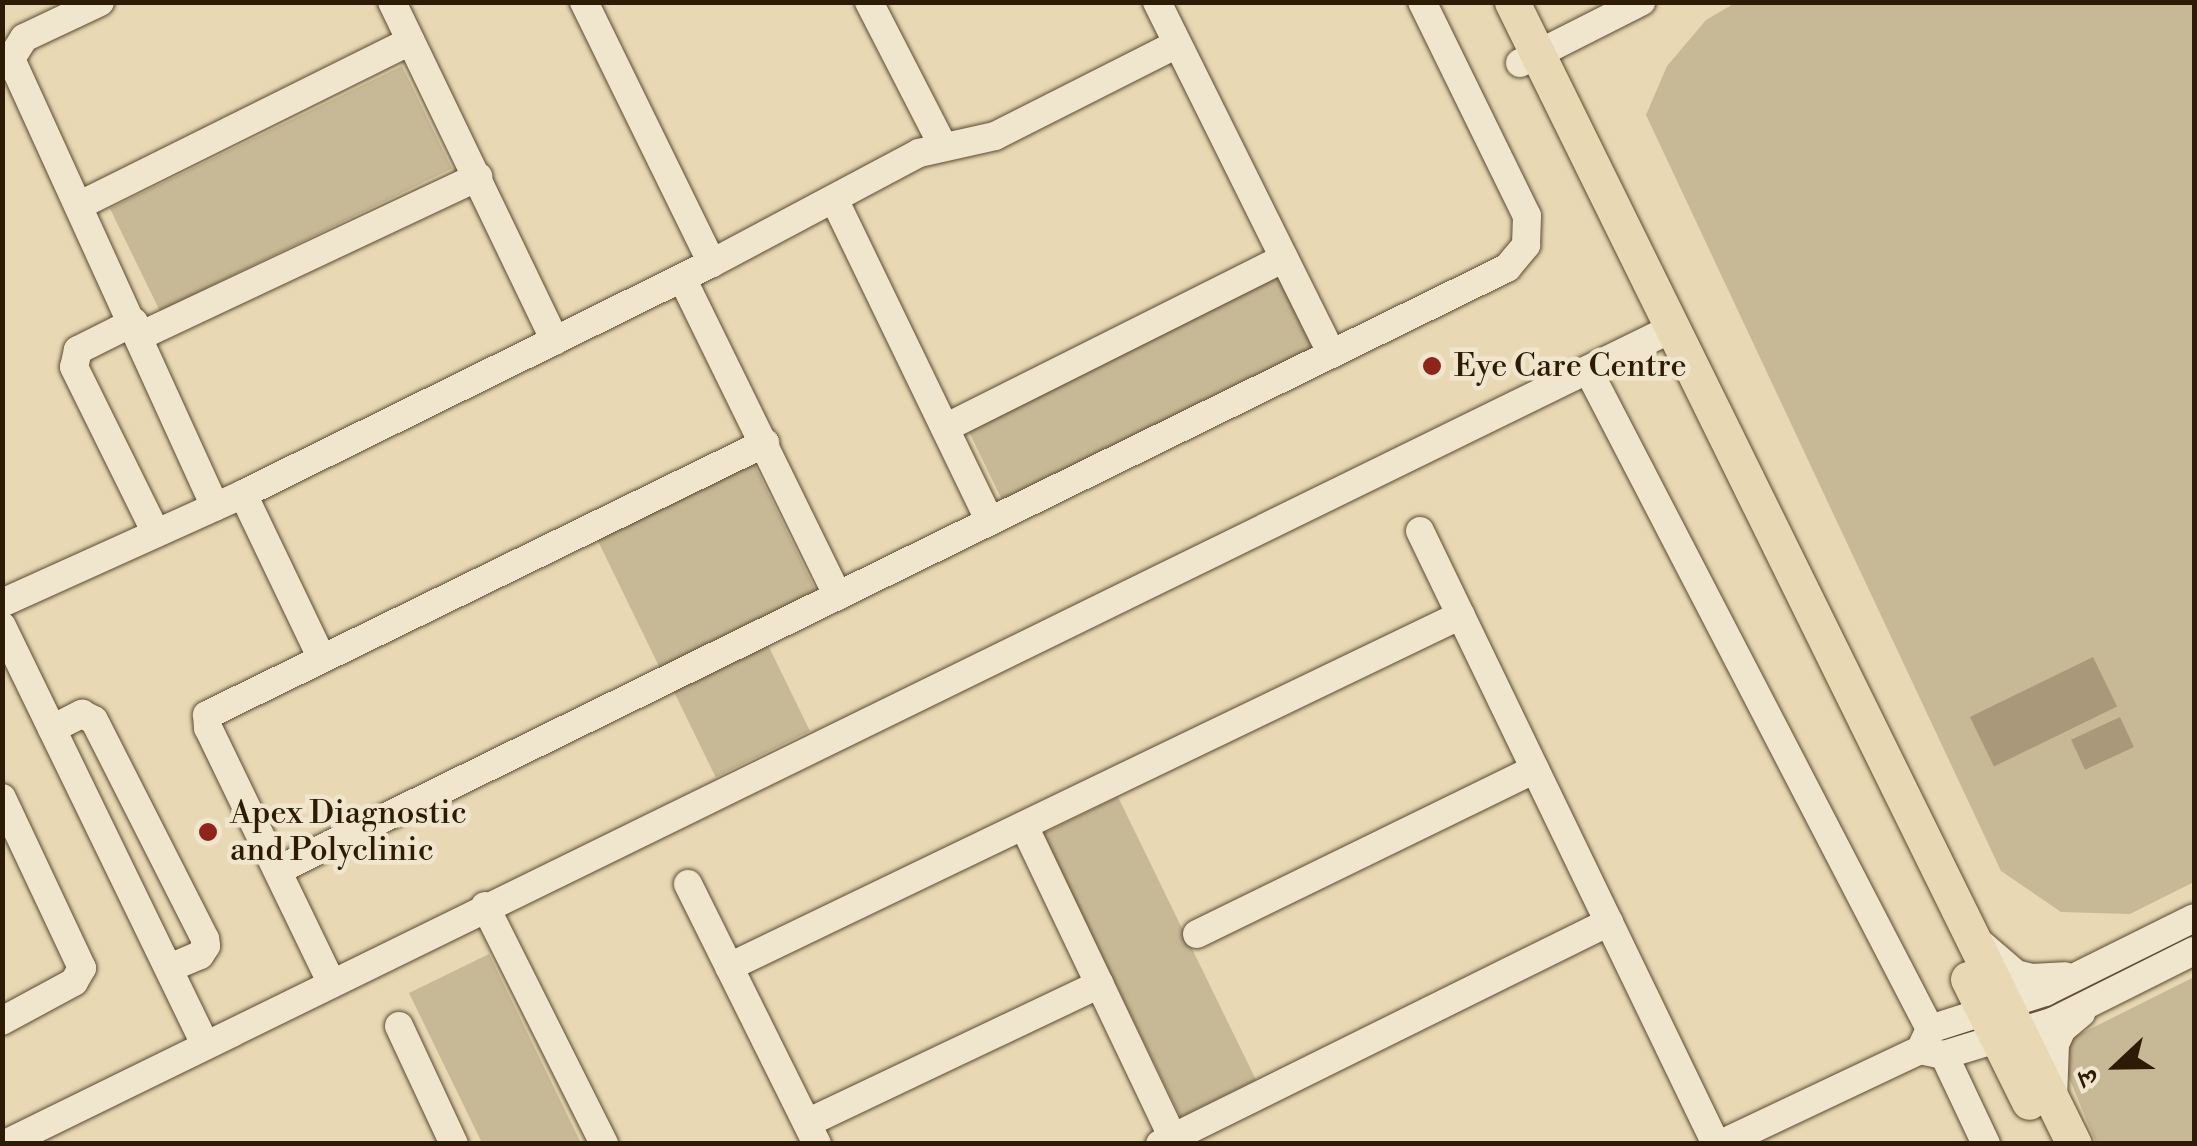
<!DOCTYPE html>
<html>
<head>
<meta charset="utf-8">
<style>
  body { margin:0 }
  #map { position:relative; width:2197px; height:1146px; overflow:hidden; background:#e8d9b4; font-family:"Libre Bodoni","Noto Serif Devanagari",serif }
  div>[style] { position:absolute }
  .green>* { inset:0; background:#c8b996; transform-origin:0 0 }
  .water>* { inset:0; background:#a99879; transform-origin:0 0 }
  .roads { filter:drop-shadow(0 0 2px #5c4a32) drop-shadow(0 0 2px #5c4a32) }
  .minor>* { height:28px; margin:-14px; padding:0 14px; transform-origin:14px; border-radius:14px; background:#f0e6ce }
  .major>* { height:35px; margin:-17.5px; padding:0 17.5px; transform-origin:17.5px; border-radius:17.5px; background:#e8d9b4 }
  .dots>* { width:28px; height:28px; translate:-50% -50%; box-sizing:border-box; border:5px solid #f0e6ce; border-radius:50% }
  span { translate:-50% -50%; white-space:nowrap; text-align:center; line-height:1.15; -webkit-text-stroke:9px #f0e6ce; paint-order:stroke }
  .poi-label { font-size:32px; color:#2e1b06 }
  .left { translate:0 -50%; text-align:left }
  .frame { position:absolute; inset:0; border:5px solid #2e1b06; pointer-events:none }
  .north { position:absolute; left:2067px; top:1016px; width:100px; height:100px; -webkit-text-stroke:8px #f0e6ce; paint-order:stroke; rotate:248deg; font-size:28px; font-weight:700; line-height:40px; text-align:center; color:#2e1b06 }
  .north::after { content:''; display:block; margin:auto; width:35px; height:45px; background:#2e1b06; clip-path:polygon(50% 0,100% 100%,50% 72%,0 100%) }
</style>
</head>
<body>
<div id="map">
  <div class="green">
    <div style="clip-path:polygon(1735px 3px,2194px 3px,2194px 882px,2130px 914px,2061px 912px,2001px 871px,1646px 115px,1667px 66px,1706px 20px)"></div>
    <div style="left:402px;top:66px;width:114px;height:325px;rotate:64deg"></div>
    <div style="left:1278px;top:274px;width:86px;height:347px;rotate:64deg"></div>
    <div style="left:753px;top:462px;width:149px;height:174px;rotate:64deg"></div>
    <div style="left:767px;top:643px;width:98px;height:105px;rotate:64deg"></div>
    <div style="left:1118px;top:797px;width:315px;height:84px;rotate:64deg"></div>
    <div style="clip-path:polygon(489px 954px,581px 1143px,482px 1143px,409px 993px)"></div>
    <div style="clip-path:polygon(2194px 977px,2194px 1143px,2096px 1143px,2056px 1046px)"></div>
  </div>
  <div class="water">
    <div style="left:2093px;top:657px;width:55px;height:137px;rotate:64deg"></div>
    <div style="left:2120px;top:717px;width:33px;height:54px;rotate:65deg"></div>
  </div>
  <div class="roads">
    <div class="minor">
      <div style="left:100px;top:2px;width:84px;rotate:154.7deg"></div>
      <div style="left:24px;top:38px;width:25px;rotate:122deg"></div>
      <div style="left:11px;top:59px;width:492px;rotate:65.5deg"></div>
      <div style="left:392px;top:2px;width:376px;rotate:64.3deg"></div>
      <div style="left:584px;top:2px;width:291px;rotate:63.9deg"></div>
      <div style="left:869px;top:2px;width:160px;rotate:62.8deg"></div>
      <div style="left:1157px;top:2px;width:393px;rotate:63.6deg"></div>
      <div style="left:1520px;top:63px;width:136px;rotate:-26.8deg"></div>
      <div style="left:834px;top:199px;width:358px;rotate:64.2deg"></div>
      <div style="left:80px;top:205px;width:369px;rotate:-26.4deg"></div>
      <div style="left:682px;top:278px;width:354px;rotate:63.9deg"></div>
      <div style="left:134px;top:322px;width:63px;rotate:153.4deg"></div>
      <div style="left:78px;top:350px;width:17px;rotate:103deg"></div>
      <div style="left:74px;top:367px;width:185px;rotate:63.7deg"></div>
      <div style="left:140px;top:336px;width:374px;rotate:-25.2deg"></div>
      <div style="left:1588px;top:370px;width:742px;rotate:62.57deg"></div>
      <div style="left:945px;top:428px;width:379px;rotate:-26.6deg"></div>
      <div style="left:243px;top:494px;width:181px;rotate:64.4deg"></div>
      <div style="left:1420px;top:531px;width:681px;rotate:64.23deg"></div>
      <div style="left:2px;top:603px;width:265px;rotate:-24.3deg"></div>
      <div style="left:243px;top:494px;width:523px;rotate:-26.22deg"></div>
      <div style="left:712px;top:263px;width:234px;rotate:-28deg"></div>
      <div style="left:919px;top:153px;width:78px;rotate:-12.6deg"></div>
      <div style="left:995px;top:136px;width:204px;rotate:-26.8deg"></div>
      <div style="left:2px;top:626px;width:465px;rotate:64.1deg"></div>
      <div style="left:52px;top:729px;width:34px;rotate:-27deg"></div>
      <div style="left:82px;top:714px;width:13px;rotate:27deg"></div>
      <div style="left:94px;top:720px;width:246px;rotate:63.1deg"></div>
      <div style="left:205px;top:939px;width:7px;rotate:82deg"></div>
      <div style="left:206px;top:946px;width:11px;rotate:124deg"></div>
      <div style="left:200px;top:955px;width:34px;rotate:157deg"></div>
      <div style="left:2px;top:798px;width:188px;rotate:64.8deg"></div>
      <div style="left:82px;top:968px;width:16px;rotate:120deg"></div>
      <div style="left:74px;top:982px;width:82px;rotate:151.6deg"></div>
      <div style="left:1024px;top:826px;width:352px;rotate:64.5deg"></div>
      <div style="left:278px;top:870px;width:1369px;rotate:-26.1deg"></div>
      <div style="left:1507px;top:268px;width:30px;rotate:-50deg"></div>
      <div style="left:1526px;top:245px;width:29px;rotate:-88deg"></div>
      <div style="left:1527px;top:216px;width:238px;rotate:-116.1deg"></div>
      <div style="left:688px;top:884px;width:290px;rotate:63.6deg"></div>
      <div style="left:485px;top:906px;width:266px;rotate:63.4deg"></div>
      <div style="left:1197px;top:934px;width:376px;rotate:-26deg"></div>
      <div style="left:1980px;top:943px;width:48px;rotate:40.7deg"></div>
      <div style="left:2016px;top:974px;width:16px;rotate:14deg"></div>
      <div style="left:2032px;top:978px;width:33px;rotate:-3deg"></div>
      <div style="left:729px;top:967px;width:812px;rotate:-25.68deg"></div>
      <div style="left:331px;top:982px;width:282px;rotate:-115.8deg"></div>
      <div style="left:208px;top:728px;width:13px;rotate:-94deg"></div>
      <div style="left:207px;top:715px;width:621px;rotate:-25.99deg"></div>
      <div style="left:399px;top:1026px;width:130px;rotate:65deg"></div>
      <div style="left:1923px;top:1044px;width:17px;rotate:-65deg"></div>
      <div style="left:1930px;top:1029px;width:121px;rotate:-17.8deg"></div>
      <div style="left:2045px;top:992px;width:166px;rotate:-26.4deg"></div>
      <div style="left:1944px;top:1055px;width:98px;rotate:64.7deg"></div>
      <div style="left:2053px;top:1099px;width:55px;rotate:-87.9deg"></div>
      <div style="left:2055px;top:1044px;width:17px;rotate:-65deg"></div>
      <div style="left:2062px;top:1029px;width:25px;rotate:-40deg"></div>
      <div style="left:807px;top:1123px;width:324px;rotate:-25.4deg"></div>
      <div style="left:5px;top:1144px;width:1857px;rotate:-26.07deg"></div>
      <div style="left:1160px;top:1144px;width:501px;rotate:-26.31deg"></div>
      <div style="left:1721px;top:1144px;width:220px;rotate:-25.3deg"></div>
      <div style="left:1920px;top:1050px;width:25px;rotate:12deg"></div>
      <div style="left:1944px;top:1055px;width:113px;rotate:-17deg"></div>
      <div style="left:2052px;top:1022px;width:159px;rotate:-26.6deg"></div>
    </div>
    <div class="major">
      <div style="left:1512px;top:2px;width:1273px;rotate:63.8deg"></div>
      <div style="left:1968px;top:979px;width:137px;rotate:63.6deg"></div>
    </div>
  </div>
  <div class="dots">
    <div style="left:1432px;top:366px;background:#8f2418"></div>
    <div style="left:208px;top:832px;background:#8f2418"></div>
  </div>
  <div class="poi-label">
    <span class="left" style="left:1454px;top:366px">Eye Care Centre</span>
    <span class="left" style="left:230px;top:832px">Apex Diagnostic<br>and Polyclinic</span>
  </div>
  <div class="frame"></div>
  <div class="north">उ</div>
</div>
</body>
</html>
